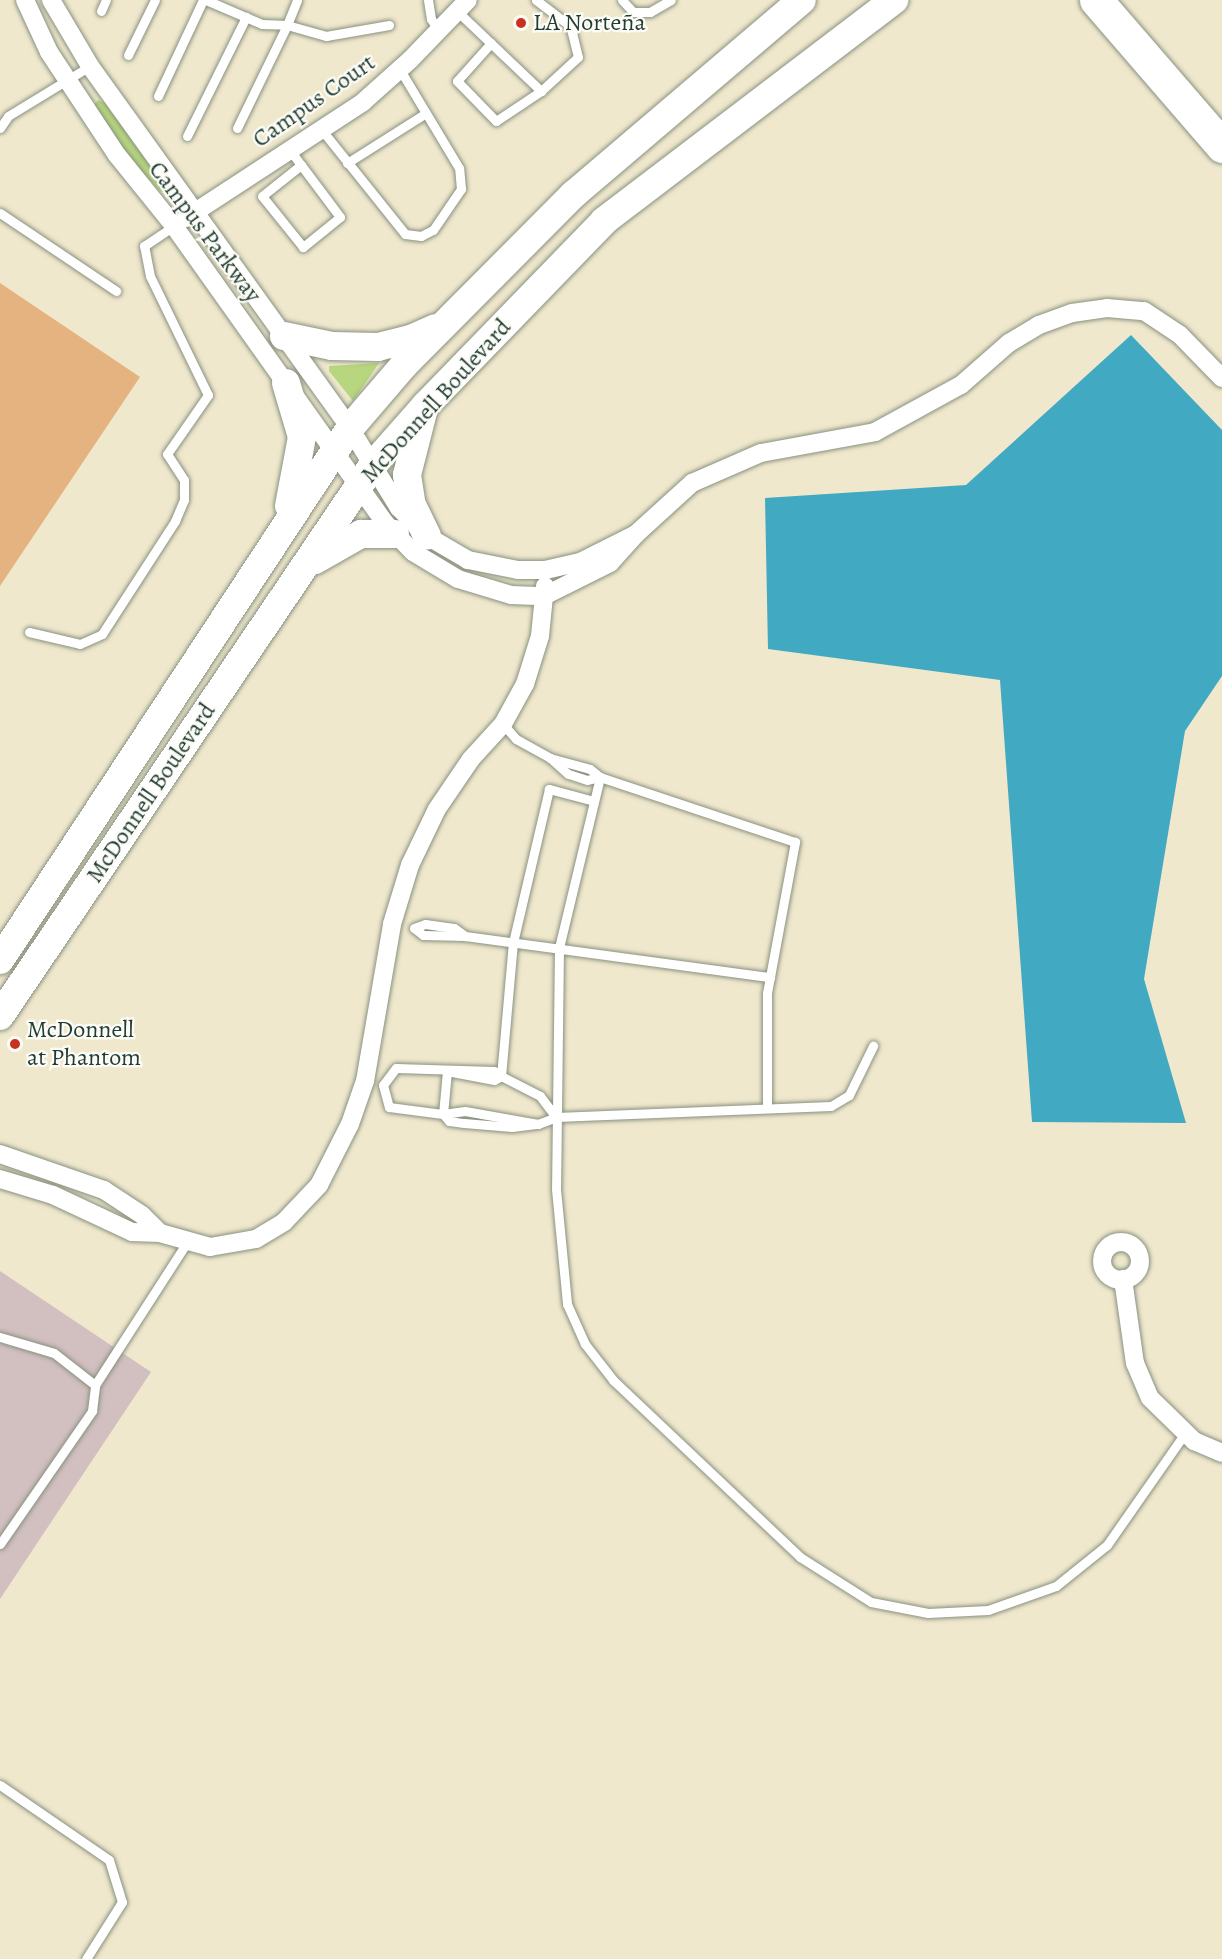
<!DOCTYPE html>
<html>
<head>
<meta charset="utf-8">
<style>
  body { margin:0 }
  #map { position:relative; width:1222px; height:1959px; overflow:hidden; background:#f0e8cd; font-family:Alegreya,serif }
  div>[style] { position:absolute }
  .industrial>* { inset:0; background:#d2bfc0 }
  .green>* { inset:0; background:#b7d67d }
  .water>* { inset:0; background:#41a9c1 }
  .building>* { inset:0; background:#e5b37f }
  .roads { filter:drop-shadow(0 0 2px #889280) drop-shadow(0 0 2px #889280) }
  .lane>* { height:9px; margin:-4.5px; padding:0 4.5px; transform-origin:4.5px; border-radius:4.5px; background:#fff }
  .street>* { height:18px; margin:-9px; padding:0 9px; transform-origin:9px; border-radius:9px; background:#fff }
  .street>.ring { margin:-9px; padding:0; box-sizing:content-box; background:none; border:18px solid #fff; border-radius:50% }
  .primary>* { height:28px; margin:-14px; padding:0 14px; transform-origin:14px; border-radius:14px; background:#fff }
  .highway>* { height:33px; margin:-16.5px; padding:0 16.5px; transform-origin:16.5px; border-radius:16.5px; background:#fff }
  .dots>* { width:16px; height:16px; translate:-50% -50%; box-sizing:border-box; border:3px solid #fdfcf7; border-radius:50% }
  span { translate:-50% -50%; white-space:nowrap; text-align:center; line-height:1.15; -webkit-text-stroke:4.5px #fdfcf7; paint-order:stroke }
  .poi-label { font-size:24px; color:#1f3d34 }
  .left { translate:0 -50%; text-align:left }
  .street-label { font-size:24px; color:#1f3d34 }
</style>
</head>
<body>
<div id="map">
  <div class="industrial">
    <div style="clip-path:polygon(0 1271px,151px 1372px,0 1599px)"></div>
  </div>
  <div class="green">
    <div style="clip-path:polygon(98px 100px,105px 103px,167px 187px,166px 191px,161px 192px,121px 149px,94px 105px)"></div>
    <div style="clip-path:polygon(379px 363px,353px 401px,329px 371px,329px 366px)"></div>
  </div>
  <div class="water">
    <div style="clip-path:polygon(1131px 335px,1222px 430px,1222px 676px,1185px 731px,1144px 979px,1186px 1123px,1032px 1122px,1000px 680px,768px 649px,765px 498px,966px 485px)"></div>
  </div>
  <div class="building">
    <div style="clip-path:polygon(0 283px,140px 377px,0 586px)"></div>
  </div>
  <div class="roads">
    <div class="lane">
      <div style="left:206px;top:0;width:61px;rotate:23.2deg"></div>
      <div style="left:262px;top:24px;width:25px;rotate:2deg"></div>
      <div style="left:287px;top:25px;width:27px;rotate:-68deg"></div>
      <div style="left:428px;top:0;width:19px;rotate:81deg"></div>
      <div style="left:431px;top:19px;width:14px;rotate:56deg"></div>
      <div style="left:622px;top:0;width:16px;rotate:47deg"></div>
      <div style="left:633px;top:12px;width:17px"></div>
      <div style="left:650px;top:12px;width:24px;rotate:-30deg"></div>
      <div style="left:101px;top:11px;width:12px;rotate:-66deg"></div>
      <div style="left:458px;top:12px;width:115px;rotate:43.6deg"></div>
      <div style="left:541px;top:91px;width:50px;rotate:-42.6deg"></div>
      <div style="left:578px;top:57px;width:32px;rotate:-104deg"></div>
      <div style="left:570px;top:26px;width:43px;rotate:-142.6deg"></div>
      <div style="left:491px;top:43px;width:51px;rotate:131.8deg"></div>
      <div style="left:457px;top:81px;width:56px;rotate:45.7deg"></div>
      <div style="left:496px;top:121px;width:54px;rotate:-33.7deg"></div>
      <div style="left:128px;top:55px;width:61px;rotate:-63.9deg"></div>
      <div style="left:158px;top:96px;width:106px;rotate:-64.9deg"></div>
      <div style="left:0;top:128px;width:14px;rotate:-56deg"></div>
      <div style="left:8px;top:116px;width:96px;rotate:-31.4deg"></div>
      <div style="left:237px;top:128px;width:114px;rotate:-64.1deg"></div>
      <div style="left:287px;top:25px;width:41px;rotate:15.8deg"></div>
      <div style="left:326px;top:36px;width:64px;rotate:-9.9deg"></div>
      <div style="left:321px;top:129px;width:134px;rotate:51.3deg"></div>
      <div style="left:405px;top:234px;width:16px;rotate:7deg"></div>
      <div style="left:421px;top:236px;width:13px;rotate:-27deg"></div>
      <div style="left:433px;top:230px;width:50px;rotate:-55.7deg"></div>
      <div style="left:461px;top:189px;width:21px;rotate:-95deg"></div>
      <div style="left:459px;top:168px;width:114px;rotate:-121deg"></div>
      <div style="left:187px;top:136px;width:133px;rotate:-63.6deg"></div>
      <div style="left:290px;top:150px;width:19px;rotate:54deg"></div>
      <div style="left:301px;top:165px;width:65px;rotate:53.1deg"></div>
      <div style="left:340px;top:217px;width:48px;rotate:141deg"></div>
      <div style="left:303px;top:247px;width:65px;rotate:-128.8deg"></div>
      <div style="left:262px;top:196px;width:50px;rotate:-38.5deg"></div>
      <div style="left:347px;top:163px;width:93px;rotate:-32.3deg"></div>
      <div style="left:0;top:213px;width:140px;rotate:33.9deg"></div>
      <div style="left:29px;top:632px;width:52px;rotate:13.2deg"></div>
      <div style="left:80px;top:644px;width:24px;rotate:-24deg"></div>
      <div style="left:102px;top:634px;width:135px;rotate:-57.1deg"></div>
      <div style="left:175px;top:521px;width:23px;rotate:-67deg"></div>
      <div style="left:184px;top:500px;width:20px;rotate:-90deg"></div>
      <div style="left:184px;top:480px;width:31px;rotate:-123deg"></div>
      <div style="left:167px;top:454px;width:72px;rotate:-55.2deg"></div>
      <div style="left:208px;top:395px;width:132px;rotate:-116deg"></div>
      <div style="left:150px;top:276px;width:31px;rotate:-101deg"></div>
      <div style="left:144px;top:246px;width:36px;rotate:-34deg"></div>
      <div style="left:503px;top:724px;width:20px;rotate:49deg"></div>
      <div style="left:516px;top:739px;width:39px;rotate:29deg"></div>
      <div style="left:550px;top:758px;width:41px;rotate:15.4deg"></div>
      <div style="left:590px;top:769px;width:13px;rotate:39deg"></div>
      <div style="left:600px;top:777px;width:13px;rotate:167deg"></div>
      <div style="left:587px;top:780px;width:20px;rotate:-162deg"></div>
      <div style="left:568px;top:774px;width:24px;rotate:-138deg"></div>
      <div style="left:594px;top:801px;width:47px;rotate:-165.1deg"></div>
      <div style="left:549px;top:789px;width:157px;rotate:103.2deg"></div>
      <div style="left:513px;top:942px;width:135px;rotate:95.1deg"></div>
      <div style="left:501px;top:1076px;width:44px;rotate:27.1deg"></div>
      <div style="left:540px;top:1096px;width:26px;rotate:53deg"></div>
      <div style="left:556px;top:1117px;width:275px;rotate:-2.3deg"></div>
      <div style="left:831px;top:1106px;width:21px;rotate:-31deg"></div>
      <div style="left:849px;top:1095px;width:55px;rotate:-63.9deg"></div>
      <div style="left:425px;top:924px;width:29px;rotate:8deg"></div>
      <div style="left:454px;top:928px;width:14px;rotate:36deg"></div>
      <div style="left:465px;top:936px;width:42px;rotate:-178.6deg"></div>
      <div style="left:423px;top:935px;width:11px;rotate:-142deg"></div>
      <div style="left:414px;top:928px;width:12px;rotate:-20deg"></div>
      <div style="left:465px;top:936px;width:308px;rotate:7.7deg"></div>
      <div style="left:383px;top:1085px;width:21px;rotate:-53deg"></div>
      <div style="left:396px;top:1068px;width:98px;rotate:1.8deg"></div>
      <div style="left:494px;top:1071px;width:9px;rotate:36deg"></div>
      <div style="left:501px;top:1076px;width:8px;rotate:150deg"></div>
      <div style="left:494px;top:1080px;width:48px;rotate:-169.2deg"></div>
      <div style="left:447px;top:1071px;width:43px;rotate:95.3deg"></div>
      <div style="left:443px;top:1114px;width:9px;rotate:49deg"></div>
      <div style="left:449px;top:1121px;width:15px;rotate:8deg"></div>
      <div style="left:464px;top:1123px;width:48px;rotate:4.8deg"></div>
      <div style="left:512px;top:1127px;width:26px;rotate:-7deg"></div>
      <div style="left:383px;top:1085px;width:23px;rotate:75deg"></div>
      <div style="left:389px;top:1107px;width:54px;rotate:7.4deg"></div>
      <div style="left:443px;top:1114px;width:22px;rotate:-8deg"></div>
      <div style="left:465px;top:1111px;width:74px;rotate:10.1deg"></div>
      <div style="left:538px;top:1124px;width:19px;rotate:-21deg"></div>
      <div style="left:767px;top:1108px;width:115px;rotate:-90deg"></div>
      <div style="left:767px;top:993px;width:154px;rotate:-79.5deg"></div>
      <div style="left:795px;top:842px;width:206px;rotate:-161.6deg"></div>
      <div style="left:600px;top:777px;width:176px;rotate:103.5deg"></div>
      <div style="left:559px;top:948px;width:241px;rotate:90.7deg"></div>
      <div style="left:556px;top:1189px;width:116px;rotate:84.5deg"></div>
      <div style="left:567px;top:1304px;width:44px;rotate:65.8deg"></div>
      <div style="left:585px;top:1344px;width:46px;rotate:52.1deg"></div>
      <div style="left:613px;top:1380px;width:257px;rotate:43.4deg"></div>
      <div style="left:800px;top:1557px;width:84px;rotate:32.4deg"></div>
      <div style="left:871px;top:1602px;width:58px;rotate:10.9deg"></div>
      <div style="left:928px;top:1613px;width:60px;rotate:-2.9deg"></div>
      <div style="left:988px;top:1610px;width:72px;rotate:-19.4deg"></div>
      <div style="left:1056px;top:1586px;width:65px;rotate:-38.8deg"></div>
      <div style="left:1107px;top:1545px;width:136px;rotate:-55.1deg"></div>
      <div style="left:0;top:1337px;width:56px;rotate:16.5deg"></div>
      <div style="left:54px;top:1353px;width:52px;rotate:38deg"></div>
      <div style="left:95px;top:1385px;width:170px;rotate:-57.2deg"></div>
      <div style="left:0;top:1544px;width:162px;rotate:-55.3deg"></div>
      <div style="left:92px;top:1411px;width:26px;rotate:-83deg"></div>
      <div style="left:0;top:1785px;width:132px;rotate:34.5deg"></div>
      <div style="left:109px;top:1860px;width:44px;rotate:72.8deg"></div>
      <div style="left:122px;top:1902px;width:67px;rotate:122.3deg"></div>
    </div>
    <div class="street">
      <div style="left:25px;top:0;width:57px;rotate:65.2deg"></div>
      <div style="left:49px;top:52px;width:123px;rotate:56.6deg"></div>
      <div style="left:117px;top:155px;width:91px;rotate:51.2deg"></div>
      <div style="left:174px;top:226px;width:364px;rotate:54.6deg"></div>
      <div style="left:385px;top:523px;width:40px;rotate:46deg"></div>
      <div style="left:413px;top:552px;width:52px;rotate:31deg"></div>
      <div style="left:458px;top:579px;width:55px;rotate:16.8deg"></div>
      <div style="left:511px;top:595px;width:33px;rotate:2deg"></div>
      <div style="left:544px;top:596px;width:74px;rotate:-26.6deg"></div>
      <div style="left:610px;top:563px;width:39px;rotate:-48deg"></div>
      <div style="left:636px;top:534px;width:63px;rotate:153.4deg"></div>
      <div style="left:580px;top:562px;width:35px;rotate:167deg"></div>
      <div style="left:546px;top:570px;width:28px;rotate:180deg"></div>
      <div style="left:518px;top:570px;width:51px;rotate:-168.7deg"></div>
      <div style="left:468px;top:560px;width:48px;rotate:-149.7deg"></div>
      <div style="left:427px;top:536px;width:40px;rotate:-135deg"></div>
      <div style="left:399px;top:508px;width:94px;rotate:-121.5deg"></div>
      <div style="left:350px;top:428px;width:446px;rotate:-125.7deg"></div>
      <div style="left:90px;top:66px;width:77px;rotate:-120.6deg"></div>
      <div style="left:186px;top:218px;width:212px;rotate:-33.2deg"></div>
      <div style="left:363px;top:102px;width:63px;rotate:-41.8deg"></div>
      <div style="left:410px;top:60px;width:83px;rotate:-46deg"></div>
      <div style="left:636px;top:534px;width:76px;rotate:-42.3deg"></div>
      <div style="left:692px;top:483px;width:75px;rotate:-23.5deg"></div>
      <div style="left:761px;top:453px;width:116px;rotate:-10.4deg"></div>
      <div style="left:875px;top:432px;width:98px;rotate:-28.7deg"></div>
      <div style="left:961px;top:385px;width:64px;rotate:-41.2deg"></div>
      <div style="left:1009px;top:343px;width:35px;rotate:-31deg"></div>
      <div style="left:1039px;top:325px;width:35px;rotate:-20deg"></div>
      <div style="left:1072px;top:313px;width:35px;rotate:-8deg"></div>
      <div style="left:1107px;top:308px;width:37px;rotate:5deg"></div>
      <div style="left:1144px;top:311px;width:43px;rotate:33.7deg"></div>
      <div style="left:1180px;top:335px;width:60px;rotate:45.7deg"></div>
      <div style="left:0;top:1154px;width:110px;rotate:19.1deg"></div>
      <div style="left:104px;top:1190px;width:45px;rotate:33.3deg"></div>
      <div style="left:142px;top:1215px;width:25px;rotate:45deg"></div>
      <div style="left:0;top:1179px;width:55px;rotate:16.8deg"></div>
      <div style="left:53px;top:1195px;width:87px;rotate:25.1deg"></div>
      <div style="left:132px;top:1232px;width:28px;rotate:2deg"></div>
      <div style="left:160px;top:1233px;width:52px;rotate:15.6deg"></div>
      <div style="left:210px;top:1247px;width:47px;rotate:-9.9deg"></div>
      <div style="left:256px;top:1239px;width:33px;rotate:-31deg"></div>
      <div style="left:284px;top:1222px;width:51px;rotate:-46.6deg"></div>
      <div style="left:319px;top:1185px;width:68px;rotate:-63.1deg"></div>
      <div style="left:350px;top:1124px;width:46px;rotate:-70.8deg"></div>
      <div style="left:365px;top:1081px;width:159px;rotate:-80.2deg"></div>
      <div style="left:392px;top:924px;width:62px;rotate:-73deg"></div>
      <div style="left:410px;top:865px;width:62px;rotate:-64.3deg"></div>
      <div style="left:437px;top:809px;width:60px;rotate:-55.8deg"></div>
      <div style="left:471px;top:759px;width:47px;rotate:-47.6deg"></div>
      <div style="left:503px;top:724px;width:46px;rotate:-61.2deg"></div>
      <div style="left:525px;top:684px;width:50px;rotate:-72.6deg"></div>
      <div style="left:540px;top:636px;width:50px;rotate:-84.3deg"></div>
      <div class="ring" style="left:1102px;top:1242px;width:20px;height:20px"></div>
      <div style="left:1123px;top:1279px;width:85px;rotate:81.9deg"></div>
      <div style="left:1135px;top:1363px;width:38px;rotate:67deg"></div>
      <div style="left:1150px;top:1398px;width:62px;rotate:44.3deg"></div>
      <div style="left:1194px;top:1441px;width:30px;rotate:23deg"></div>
    </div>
    <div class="primary">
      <div style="left:284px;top:336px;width:49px;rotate:11.8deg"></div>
      <div style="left:332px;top:346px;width:46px;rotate:1.2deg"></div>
      <div style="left:378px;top:347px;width:36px;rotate:-14deg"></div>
      <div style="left:413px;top:338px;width:24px;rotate:-24deg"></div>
      <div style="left:286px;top:383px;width:56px;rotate:73.5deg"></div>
      <div style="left:302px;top:437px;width:70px;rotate:100.7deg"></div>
      <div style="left:423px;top:412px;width:65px;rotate:104.3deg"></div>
      <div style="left:407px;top:475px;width:30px;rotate:81deg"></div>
      <div style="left:412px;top:505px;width:34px;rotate:64deg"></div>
      <div style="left:315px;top:560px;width:53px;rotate:-29.5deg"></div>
      <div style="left:361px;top:534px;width:34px"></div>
      <div style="left:0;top:960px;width:637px;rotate:-56.66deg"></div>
      <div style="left:350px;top:428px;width:83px;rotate:-49.4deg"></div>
      <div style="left:404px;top:365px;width:241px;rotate:-45.2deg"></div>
      <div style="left:574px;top:194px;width:299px;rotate:-40.4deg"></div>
      <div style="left:0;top:1016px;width:665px;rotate:-55.9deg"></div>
      <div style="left:373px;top:465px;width:79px;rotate:-48.6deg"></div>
      <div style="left:425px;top:406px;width:257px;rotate:-45.9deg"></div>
      <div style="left:604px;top:221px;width:365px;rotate:-37.3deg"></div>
    </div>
    <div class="highway">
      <div style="left:1096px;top:0;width:193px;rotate:49.2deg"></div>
    </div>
  </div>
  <div class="dots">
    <div style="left:521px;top:23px;background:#c8321e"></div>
    <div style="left:15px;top:1044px;background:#c8321e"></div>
  </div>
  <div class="poi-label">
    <span class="left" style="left:533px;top:23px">LA Norteña</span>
    <span class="left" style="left:27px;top:1044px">McDonnell<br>at Phantom</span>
  </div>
  <div class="street-label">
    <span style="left:314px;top:101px;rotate:-35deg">Campus Court</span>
    <span style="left:205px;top:232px;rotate:53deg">Campus Parkway</span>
    <span style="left:436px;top:401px;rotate:-48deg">McDonnell Boulevard</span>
    <span style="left:151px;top:793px;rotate:-56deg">McDonnell Boulevard</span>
  </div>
</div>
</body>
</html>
